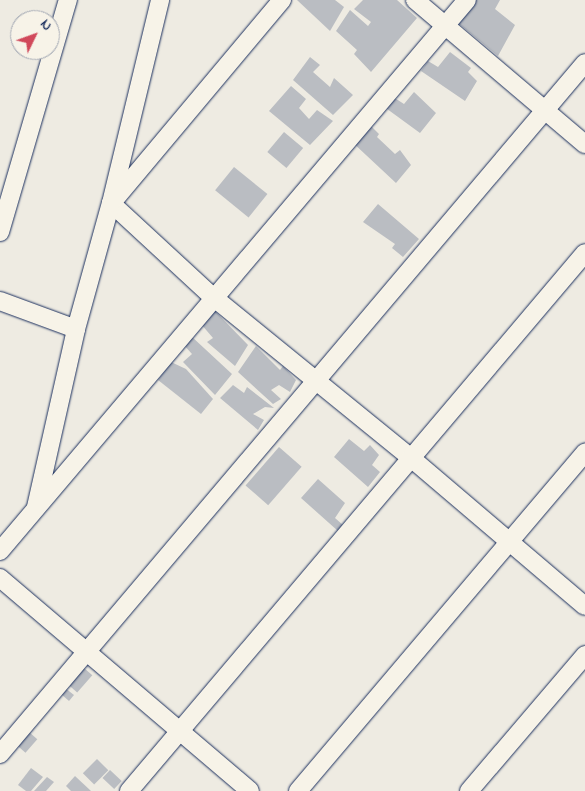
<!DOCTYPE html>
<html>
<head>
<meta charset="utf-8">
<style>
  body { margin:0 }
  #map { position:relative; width:585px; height:791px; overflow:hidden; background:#eeebe2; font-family:"Indie Flower",sans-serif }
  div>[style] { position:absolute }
  .building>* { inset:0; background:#babdc2; transform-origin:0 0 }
  .roads { filter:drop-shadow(0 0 1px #1b2f5e) drop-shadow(0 0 1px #1b2f5e) }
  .minor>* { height:18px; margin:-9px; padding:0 9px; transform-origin:9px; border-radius:9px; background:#f7f3e8 }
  span { translate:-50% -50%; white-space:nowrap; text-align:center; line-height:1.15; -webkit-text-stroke:4.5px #f7f3e8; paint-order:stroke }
  .north { position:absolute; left:10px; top:10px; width:50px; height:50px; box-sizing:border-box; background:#f7f3e8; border:1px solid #9fa5b1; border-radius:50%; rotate:48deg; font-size:14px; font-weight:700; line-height:20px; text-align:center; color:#1b2f5e }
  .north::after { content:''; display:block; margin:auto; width:18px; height:22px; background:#d1495b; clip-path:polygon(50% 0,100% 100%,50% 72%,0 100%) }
</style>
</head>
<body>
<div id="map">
  <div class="building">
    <div style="clip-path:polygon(297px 0,335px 0,344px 7px,330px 31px)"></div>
    <div style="clip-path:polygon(363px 0,397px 0,417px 18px,371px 72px,354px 54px,357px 50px,336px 31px,350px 10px,368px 26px,371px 22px,354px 9px)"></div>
    <div style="clip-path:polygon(475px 0,500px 0,495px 9px,515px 25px,498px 56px,457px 22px)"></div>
    <div style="clip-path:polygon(450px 52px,471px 68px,468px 72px,477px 81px,465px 101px,421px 71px,428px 61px,438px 67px)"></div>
    <div style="clip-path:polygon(310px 57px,320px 65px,313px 72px,330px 87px,334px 78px,353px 95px,333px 115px,293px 80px)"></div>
    <div style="clip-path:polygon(291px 86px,306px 99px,299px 108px,309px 119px,317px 110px,333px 121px,310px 145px,269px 111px)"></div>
    <div style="clip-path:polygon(414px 92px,436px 113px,420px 133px,383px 106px,390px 95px,404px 104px)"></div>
    <div style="clip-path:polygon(367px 122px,379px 134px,377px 137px,395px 154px,400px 150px,411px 165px,396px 183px,351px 141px)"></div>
    <div style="left:284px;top:132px;width:25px;height:26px;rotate:40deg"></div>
    <div style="left:234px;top:167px;width:43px;height:30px;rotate:39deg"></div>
    <div style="clip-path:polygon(378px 204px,419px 239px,403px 257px,392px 248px,395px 244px,363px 222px)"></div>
    <div style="clip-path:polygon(214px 310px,248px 345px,235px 366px,207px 342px,213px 338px,201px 324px)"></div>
    <div style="clip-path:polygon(191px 336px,232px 374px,215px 395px,183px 362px,192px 354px,183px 344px)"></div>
    <div style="clip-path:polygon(256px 346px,280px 370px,283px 366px,296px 380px,290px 392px,279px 385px,271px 390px,281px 399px,273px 404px,238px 372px)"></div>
    <div style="clip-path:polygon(171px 362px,186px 369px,213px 399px,201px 414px,158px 380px)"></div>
    <div style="clip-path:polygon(233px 385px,244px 393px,247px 387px,274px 408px,265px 407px,253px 414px,264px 420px,258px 430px,220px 398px)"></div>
    <div style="clip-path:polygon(349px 439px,364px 451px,370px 445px,379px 455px,372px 465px,380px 472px,368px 487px,334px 457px)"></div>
    <div style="left:279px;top:447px;width:30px;height:51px;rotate:41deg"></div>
    <div style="clip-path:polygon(318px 479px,345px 503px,335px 518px,343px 525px,338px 531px,301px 498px)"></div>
    <div style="left:84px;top:668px;width:11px;height:23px;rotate:41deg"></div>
    <div style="clip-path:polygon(65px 688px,74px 695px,69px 701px,61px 694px)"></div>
    <div style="left:29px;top:732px;width:11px;height:18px;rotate:41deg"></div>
    <div style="left:97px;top:759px;width:16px;height:20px;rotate:45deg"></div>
    <div style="clip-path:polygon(31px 768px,43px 777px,31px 791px,26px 791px,18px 785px)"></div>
    <div style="left:110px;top:770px;width:16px;height:11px;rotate:43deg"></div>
    <div style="clip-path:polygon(75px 776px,91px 791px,71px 791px,66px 786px)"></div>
    <div style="clip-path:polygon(47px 777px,54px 782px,46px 791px,34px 791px)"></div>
  </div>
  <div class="roads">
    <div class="minor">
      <div style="left:415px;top:0;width:223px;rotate:40.3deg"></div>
      <div style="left:115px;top:199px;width:260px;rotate:-50deg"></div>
      <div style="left:111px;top:203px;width:139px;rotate:42.7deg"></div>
      <div style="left:213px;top:297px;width:255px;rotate:39.1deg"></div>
      <div style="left:411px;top:458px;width:228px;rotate:40.4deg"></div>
      <div style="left:0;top:232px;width:242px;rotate:-73.7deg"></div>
      <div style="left:0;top:301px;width:81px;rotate:20.2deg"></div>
      <div style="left:36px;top:507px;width:182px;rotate:-77.3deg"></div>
      <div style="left:76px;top:329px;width:131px;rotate:-74.5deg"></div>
      <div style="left:111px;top:203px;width:209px;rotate:-76.4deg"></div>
      <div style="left:0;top:551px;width:722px;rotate:-49.72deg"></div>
      <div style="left:0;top:578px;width:328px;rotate:40.4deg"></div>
      <div style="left:0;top:754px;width:905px;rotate:-49.75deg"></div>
      <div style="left:129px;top:791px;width:705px;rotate:-49.72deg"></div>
      <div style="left:298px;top:791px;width:444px;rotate:-49.7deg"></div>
      <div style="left:469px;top:791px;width:179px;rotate:-49.5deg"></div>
    </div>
  </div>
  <div class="north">N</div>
</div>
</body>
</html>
